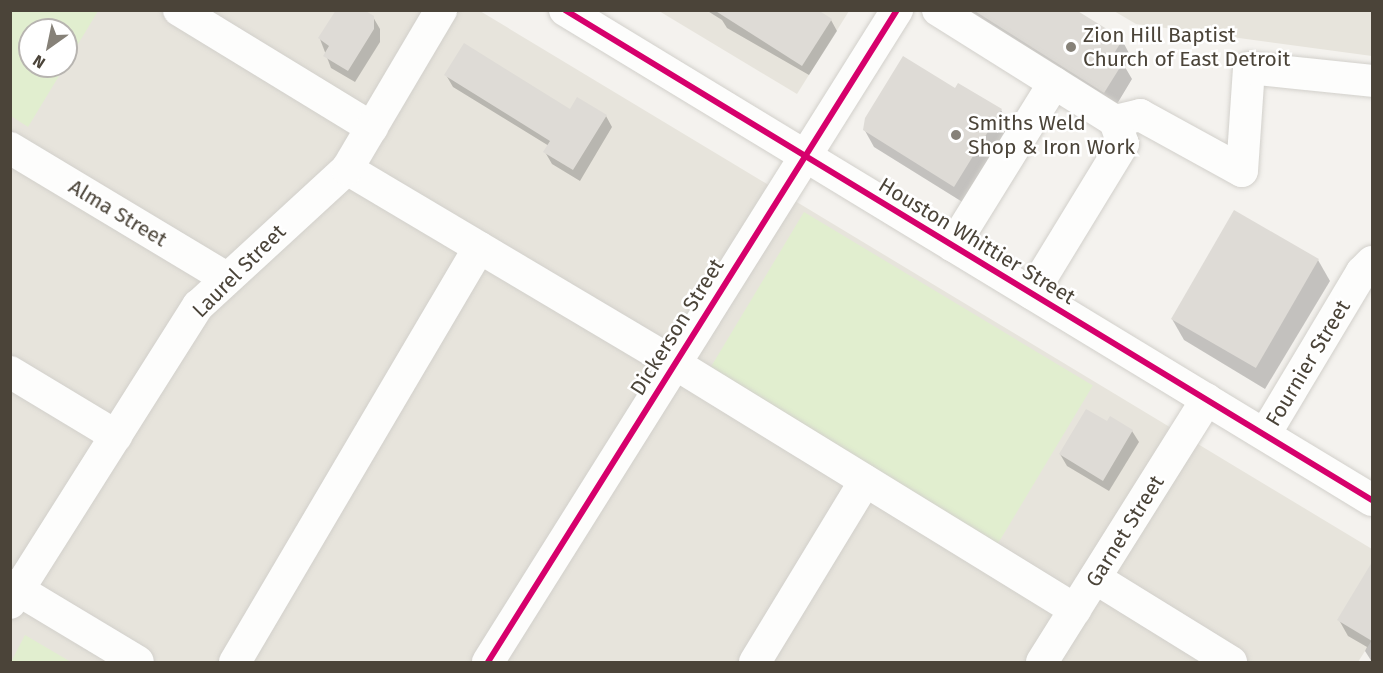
<!DOCTYPE html>
<html>
<head>
<meta charset="utf-8">
<style>
  body { margin:0 }
  #map { position:relative; width:1383px; height:673px; overflow:hidden; background:#f4f2ee; font-family:"Fira Sans",sans-serif }
  div>[style] { position:absolute }
  .residential>* { inset:0; background:#e7e4dc }
  .green>* { inset:0; background:#e1eecf; transform-origin:0 0 }
  .shadow>* { inset:0; background:#0003 }
  .building>* { inset:0; background:#dedbd6; transform-origin:0 0 }
  .roads { filter:drop-shadow(0 0 2px #d2d0cb) drop-shadow(0 0 2px #d2d0cb) }
  .minor>* { height:32px; margin:-16px; padding:0 16px; transform-origin:16px; border-radius:16px; background:#fdfdfc }
  .cycleway>* { height:6px; margin:-3px; padding:0 3px; transform-origin:3px; border-radius:3px; background:#d6006c }
  .dots>* { width:16px; height:16px; translate:-50% -50%; box-sizing:border-box; border:3px solid #fff; border-radius:50% }
  span { translate:-50% -50%; white-space:nowrap; text-align:center; line-height:1.15; -webkit-text-stroke:5px #fff; paint-order:stroke }
  .poi-label { font-size:21px; color:#4b4439 }
  .left { translate:0 -50%; text-align:left }
  .street-label { font-size:21px; color:#4b4439 }
  .frame { position:absolute; inset:0; border:12px solid #4b4439; pointer-events:none }
  .north { position:absolute; left:18px; top:18px; width:60px; height:60px; box-sizing:border-box; background:#fff; border:2px solid #b7b4b0; border-radius:50%; rotate:213deg; font-size:16px; font-weight:700; line-height:24px; text-align:center; color:#4b4439 }
  .north::after { content:''; display:block; margin:auto; width:21px; height:27px; background:#868178; clip-path:polygon(50% 0,100% 100%,50% 72%,0 100%) }
</style>
</head>
<body>
<div id="map">
  <div class="residential">
    <div style="clip-path:polygon(evenodd,10px 11px,480px 11px,1372px 549px,1372px 640px,1358px 662px,11px 662px,10px 11px,30px 30px,66px 30px,66px 66px,30px 66px,30px 30px)"></div>
    <div style="clip-path:polygon(659px 11px,849px 11px,797px 94px)"></div>
    <div style="clip-path:polygon(1114px 11px,1372px 11px,1372px 56px,1136px 24px)"></div>
  </div>
  <div class="green">
    <div style="clip-path:polygon(10px 11px,98px 11px,66px 64px,66px 30px,30px 30px,30px 66px,65px 66px,28px 127px,11px 116px)"></div>
    <div style="left:804px;top:212px;width:337px;height:189px;rotate:31deg"></div>
    <div style="clip-path:polygon(25px 635px,71px 662px,11px 662px)"></div>
  </div>
  <div class="shadow">
    <div style="clip-path:polygon(706px 10px,815px 10px,831px 20px,837px 31px,809px 75px,727px 28px,722px 20px)"></div>
    <div style="clip-path:polygon(969px 10px,1073px 10px,1122px 40px,1131px 57px,1125px 67px,1132px 79px,1114px 109px,976px 22px)"></div>
    <div style="clip-path:polygon(373px 17px,380px 29px,380px 42px,355px 82px,331px 68px,320px 39px)"></div>
    <div style="clip-path:polygon(446px 75px,570px 111px,606px 116px,612px 127px,580px 181px,552px 164px,545px 152px,549px 146px,453px 87px)"></div>
    <div style="clip-path:polygon(956px 90px,1001px 110px,1010px 127px,964px 203px,874px 147px,864px 129px)"></div>
    <div style="clip-path:polygon(1318px 260px,1330px 281px,1265px 389px,1184px 340px,1172px 319px)"></div>
    <div style="clip-path:polygon(1107px 423px,1132px 431px,1139px 442px,1109px 491px,1067px 466px,1060px 454px)"></div>
    <div style="clip-path:polygon(1367px 573px,1372px 576px,1372px 662px,1365px 651px,1367px 647px,1348px 636px,1339px 620px)"></div>
  </div>
  <div class="building">
    <div style="clip-path:polygon(336px 10px,364px 10px,374px 16px,374px 29px,348px 71px,323px 56px,329px 46px,318px 38px)"></div>
    <div style="clip-path:polygon(714px 10px,818px 10px,832px 19px,802px 66px)"></div>
    <div style="clip-path:polygon(973px 10px,1076px 10px,1123px 39px,1113px 55px,1124px 61px,1104px 93px)"></div>
    <div style="clip-path:polygon(464px 43px,570px 109px,577px 97px,607px 115px,573px 170px,543px 152px,550px 141px,444px 75px)"></div>
    <div style="clip-path:polygon(903px 56px,955px 88px,958px 83px,1002px 109px,954px 187px,863px 130px,865px 118px)"></div>
    <div style="left:1234px;top:210px;width:98px;height:126px;rotate:30deg"></div>
    <div style="clip-path:polygon(1086px 409px,1107px 421px,1110px 416px,1133px 430px,1103px 481px,1059px 454px)"></div>
    <div style="clip-path:polygon(1372px 562px,1372px 641px,1337px 620px)"></div>
  </div>
  <div class="roads">
    <div class="minor">
      <div style="left:179px;top:10px;width:226px;rotate:31.4deg"></div>
      <div style="left:565px;top:10px;width:944px;rotate:31.27deg"></div>
      <div style="left:938px;top:10px;width:209px;rotate:32.1deg"></div>
      <div style="left:1115px;top:121px;width:24px;rotate:71deg"></div>
      <div style="left:1123px;top:144px;width:175px;rotate:121.4deg"></div>
      <div style="left:1115px;top:121px;width:26px;rotate:-13deg"></div>
      <div style="left:1140px;top:115px;width:116px;rotate:28.8deg"></div>
      <div style="left:1242px;top:171px;width:103px;rotate:-86.1deg"></div>
      <div style="left:1249px;top:68px;width:124px;rotate:6deg"></div>
      <div style="left:10px;top:148px;width:252px;rotate:31deg"></div>
      <div style="left:347px;top:169px;width:380px;rotate:30.7deg"></div>
      <div style="left:674px;top:363px;width:471px;rotate:31.6deg"></div>
      <div style="left:953px;top:246px;width:192px;rotate:-58.2deg"></div>
      <div style="left:10px;top:372px;width:124px;rotate:31.1deg"></div>
      <div style="left:1265px;top:434px;width:189px;rotate:-59.1deg"></div>
      <div style="left:1362px;top:272px;width:14px;rotate:-45deg"></div>
      <div style="left:1095px;top:578px;width:160px;rotate:31.7deg"></div>
      <div style="left:10px;top:585px;width:149px;rotate:31deg"></div>
      <div style="left:10px;top:603px;width:352px;rotate:-57.7deg"></div>
      <div style="left:198px;top:306px;width:202px;rotate:-42.6deg"></div>
      <div style="left:347px;top:169px;width:185px;rotate:-59.4deg"></div>
      <div style="left:235px;top:662px;width:481px;rotate:-59.5deg"></div>
      <div style="left:488px;top:662px;width:770px;rotate:-57.9deg"></div>
      <div style="left:755px;top:662px;width:212px;rotate:-58.7deg"></div>
      <div style="left:1042px;top:662px;width:310px;rotate:-57.9deg"></div>
    </div>
  </div>
  <div class="cycleway">
    <div style="left:565px;top:10px;width:944px;rotate:31.27deg"></div>
    <div style="left:488px;top:662px;width:770px;rotate:-57.9deg"></div>
  </div>
  <div class="dots">
    <div style="left:1071px;top:47px;background:#868178"></div>
    <div style="left:956px;top:135px;background:#868178"></div>
  </div>
  <div class="poi-label">
    <span class="left" style="left:1083px;top:47px">Zion Hill Baptist<br>Church of East Detroit</span>
    <span class="left" style="left:968px;top:135px">Smiths Weld<br>Shop &amp; Iron Work</span>
  </div>
  <div class="street-label">
    <span style="left:118px;top:213px;rotate:31deg">Alma Street</span>
    <span style="left:977px;top:241px;rotate:31deg">Houston Whittier Street</span>
    <span style="left:239px;top:271px;rotate:-45deg">Laurel Street</span>
    <span style="left:677px;top:327px;rotate:-58deg">Dickerson Street</span>
    <span style="left:1308px;top:363px;rotate:-59deg">Fournier Street</span>
    <span style="left:1125px;top:531px;rotate:-58deg">Garnet Street</span>
  </div>
  <div class="frame"></div>
  <div class="north">N</div>
</div>
</body>
</html>
